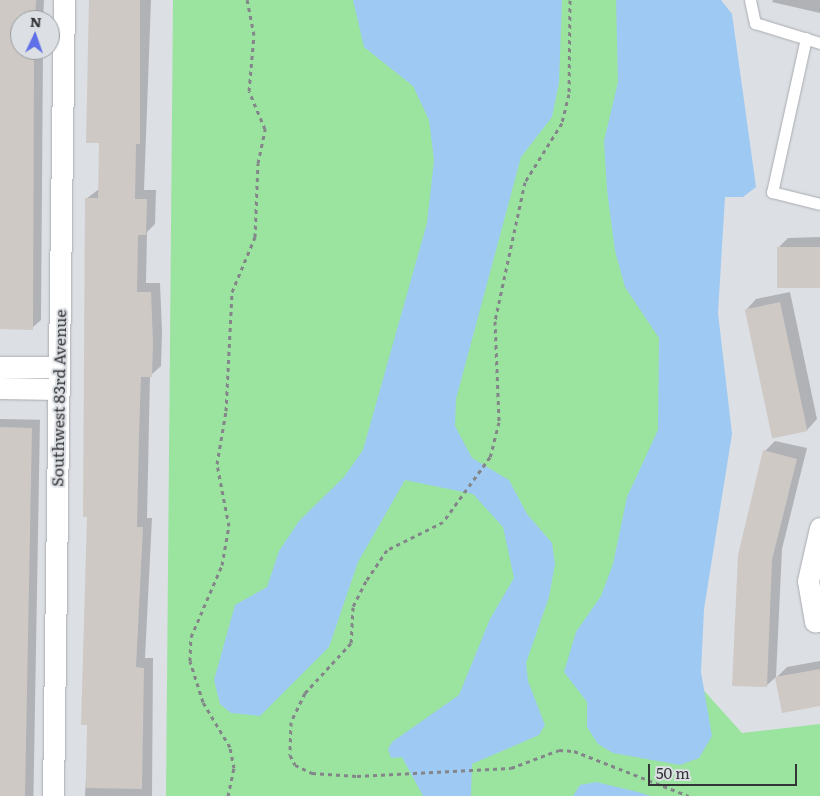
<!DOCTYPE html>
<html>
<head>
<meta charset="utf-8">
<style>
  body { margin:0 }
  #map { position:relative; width:820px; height:796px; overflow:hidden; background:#dcdfe4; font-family:Literata,serif }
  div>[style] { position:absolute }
  .green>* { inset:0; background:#9be4a0 }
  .water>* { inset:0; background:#9ec9f2 }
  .shadow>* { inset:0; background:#0003; transform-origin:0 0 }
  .building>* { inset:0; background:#cfc9c5; transform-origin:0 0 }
  .path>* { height:3px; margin-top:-1.5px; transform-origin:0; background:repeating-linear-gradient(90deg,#838588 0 4px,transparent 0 8px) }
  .roads { filter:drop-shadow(0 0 1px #a8abb0) drop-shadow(0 0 1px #a8abb0) }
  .service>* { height:11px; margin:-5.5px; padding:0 5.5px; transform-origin:5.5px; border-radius:5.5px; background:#fff }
  .minor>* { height:21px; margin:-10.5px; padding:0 10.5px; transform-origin:10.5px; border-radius:10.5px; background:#fff }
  span { translate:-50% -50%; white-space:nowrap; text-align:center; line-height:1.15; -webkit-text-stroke:4px #dcdfe4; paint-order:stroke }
  .street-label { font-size:16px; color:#333436 }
  .north { position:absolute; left:10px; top:10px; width:50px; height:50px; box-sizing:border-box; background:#dcdfe4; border:1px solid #989b9e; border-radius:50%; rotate:3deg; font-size:14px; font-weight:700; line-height:20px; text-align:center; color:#333436 }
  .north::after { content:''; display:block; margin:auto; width:18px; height:22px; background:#5f6fe7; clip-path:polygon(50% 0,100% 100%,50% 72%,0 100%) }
  .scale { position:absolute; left:648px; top:764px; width:149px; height:22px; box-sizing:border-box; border:2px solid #333436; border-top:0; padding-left:6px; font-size:15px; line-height:18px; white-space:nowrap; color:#333436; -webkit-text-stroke:4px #dcdfe4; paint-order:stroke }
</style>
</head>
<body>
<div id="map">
  <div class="green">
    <div style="clip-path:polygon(173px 0,675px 0,681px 665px,742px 733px,820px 724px,820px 796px,166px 796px)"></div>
  </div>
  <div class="water">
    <div style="clip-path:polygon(353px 0,562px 0,559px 83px,552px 117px,521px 157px,456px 399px,455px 426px,472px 458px,509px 480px,527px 514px,552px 543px,555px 564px,549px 597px,526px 663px,528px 681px,545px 725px,539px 735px,472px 764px,471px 796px,423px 796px,402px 757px,391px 758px,388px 749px,392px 742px,459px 695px,490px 619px,514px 578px,503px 527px,473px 494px,405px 480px,358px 562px,329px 647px,260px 716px,231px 713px,220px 704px,214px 680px,235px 605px,267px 587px,279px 551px,299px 521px,344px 477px,363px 450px,427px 223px,434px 160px,429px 120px,413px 86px,364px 47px)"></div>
    <div style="clip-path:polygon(616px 0,721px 0,732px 14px,756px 187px,743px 197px,725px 197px,718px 313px,732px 434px,704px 609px,701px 672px,712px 736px,699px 758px,680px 765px,613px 753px,598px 744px,587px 727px,587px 702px,564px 672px,576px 632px,601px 596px,613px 564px,627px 497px,658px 430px,659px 338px,625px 287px,615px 251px,607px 190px,604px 141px,618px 82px)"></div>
    <div style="clip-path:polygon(596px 782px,638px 792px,651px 796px,573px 796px,580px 785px)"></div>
  </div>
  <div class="shadow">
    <div style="clip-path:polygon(0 0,44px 0,43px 20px,20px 20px,20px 50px,43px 50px,41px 320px,32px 328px,0 328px)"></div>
    <div style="clip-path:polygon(90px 0,151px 0,144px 190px,156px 190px,155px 224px,147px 232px,146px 283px,160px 283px,162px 332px,161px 366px,150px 376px,147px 518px,152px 518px,145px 658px,153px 658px,152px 796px,85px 796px,89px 724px,86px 199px,99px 189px,100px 142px)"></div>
    <div style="clip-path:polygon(773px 0,820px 0,820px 13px,772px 2px)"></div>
    <div style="clip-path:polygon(820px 237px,820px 286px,778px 248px,788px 238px)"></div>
    <div style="clip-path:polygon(790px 292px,817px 419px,807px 430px,746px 310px,756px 299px)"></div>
    <div style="left:0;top:419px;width:40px;height:377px;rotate:1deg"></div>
    <div style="clip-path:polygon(775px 441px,807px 448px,782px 549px,776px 677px,766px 686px,765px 451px)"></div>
    <div style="clip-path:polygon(820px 661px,820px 705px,776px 678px,787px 667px)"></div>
  </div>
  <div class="building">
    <div style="clip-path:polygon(0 0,36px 0,35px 18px,20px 18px,20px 50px,34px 50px,33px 330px,0 329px)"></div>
    <div style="clip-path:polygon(89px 0,140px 0,140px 144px,136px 144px,135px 199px,147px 199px,146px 235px,138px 235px,137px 292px,151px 292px,153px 343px,152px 377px,141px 377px,139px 434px,137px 527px,143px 527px,136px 667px,144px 668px,142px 789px,86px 788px,87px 725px,81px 725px,87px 517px,83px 517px,85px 198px,98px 198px,99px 143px,86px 143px)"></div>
    <div style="left:820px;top:247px;width:41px;height:43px;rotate:90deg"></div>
    <div style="left:780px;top:302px;width:132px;height:36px;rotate:78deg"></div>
    <div style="clip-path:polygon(0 427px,32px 428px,25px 796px,0 796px)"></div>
    <div style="clip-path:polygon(763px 450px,797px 459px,772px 560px,767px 687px,732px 686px,738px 555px)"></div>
    <div style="clip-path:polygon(820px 669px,820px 706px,782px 713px,775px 677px)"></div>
  </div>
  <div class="path">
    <div style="left:570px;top:0;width:94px;rotate:90.6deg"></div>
    <div style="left:569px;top:94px;width:30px;rotate:104deg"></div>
    <div style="left:562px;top:123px;width:70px;rotate:122.1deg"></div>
    <div style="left:525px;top:182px;width:142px;rotate:102.2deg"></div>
    <div style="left:495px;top:321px;width:101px;rotate:87.7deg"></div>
    <div style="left:499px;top:422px;width:36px;rotate:104deg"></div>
    <div style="left:490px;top:457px;width:80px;rotate:125.9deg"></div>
    <div style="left:443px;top:522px;width:63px;rotate:153.4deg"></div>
    <div style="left:387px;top:550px;width:37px;rotate:124deg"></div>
    <div style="left:366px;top:581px;width:29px;rotate:117deg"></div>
    <div style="left:353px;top:607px;width:36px;rotate:93deg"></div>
    <div style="left:351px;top:643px;width:68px;rotate:132.6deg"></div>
    <div style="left:305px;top:693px;width:32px;rotate:116deg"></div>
    <div style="left:291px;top:722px;width:33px;rotate:92deg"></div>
    <div style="left:290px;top:755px;width:11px;rotate:63deg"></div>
    <div style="left:295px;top:765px;width:19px;rotate:25deg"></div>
    <div style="left:312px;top:773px;width:45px;rotate:3.8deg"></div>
    <div style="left:357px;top:776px;width:154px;rotate:-3deg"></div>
    <div style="left:511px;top:768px;width:51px;rotate:-20.6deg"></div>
    <div style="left:559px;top:750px;width:15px;rotate:4deg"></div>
    <div style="left:574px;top:751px;width:123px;rotate:21.4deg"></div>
    <div style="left:228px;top:796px;width:29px;rotate:-78deg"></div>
    <div style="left:234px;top:768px;width:21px;rotate:-101deg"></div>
    <div style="left:230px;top:747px;width:52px;rotate:-121deg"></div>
    <div style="left:203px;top:702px;width:43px;rotate:-107.6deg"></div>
    <div style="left:190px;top:661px;width:24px;rotate:-88deg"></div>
    <div style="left:191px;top:637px;width:78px;rotate:-66.7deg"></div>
    <div style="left:222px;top:565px;width:40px;rotate:-80deg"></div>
    <div style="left:229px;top:526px;width:63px;rotate:-101deg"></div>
    <div style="left:217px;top:464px;width:54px;rotate:-80.4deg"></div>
    <div style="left:226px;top:411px;width:119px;rotate:-87.1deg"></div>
    <div style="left:232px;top:292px;width:60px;rotate:-67.3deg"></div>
    <div style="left:255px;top:237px;width:74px;rotate:-87.7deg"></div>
    <div style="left:258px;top:163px;width:35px;rotate:-78deg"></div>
    <div style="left:265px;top:129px;width:41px;rotate:-112.8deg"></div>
    <div style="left:249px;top:91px;width:56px;rotate:-84.9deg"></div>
    <div style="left:254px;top:35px;width:36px;rotate:-101deg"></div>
  </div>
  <div class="roads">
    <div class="service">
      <div style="left:750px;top:0;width:24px;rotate:78deg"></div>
      <div style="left:755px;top:23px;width:68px;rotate:17.1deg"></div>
      <div style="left:806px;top:38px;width:158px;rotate:102.4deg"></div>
      <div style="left:772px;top:192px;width:49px;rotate:14deg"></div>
    </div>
    <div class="minor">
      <div style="left:0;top:367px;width:59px"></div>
      <div style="left:0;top:388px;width:58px;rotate:1deg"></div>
      <div style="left:820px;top:528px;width:54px;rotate:102.8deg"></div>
      <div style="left:808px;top:581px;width:41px;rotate:80.1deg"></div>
      <div style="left:815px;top:621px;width:5px"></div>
      <div style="left:53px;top:796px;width:796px;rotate:-89.21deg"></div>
    </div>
  </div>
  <div class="street-label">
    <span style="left:58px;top:398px;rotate:-89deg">Southwest 83rd Avenue</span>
  </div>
  <div class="north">N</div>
  <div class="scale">50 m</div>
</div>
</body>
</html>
